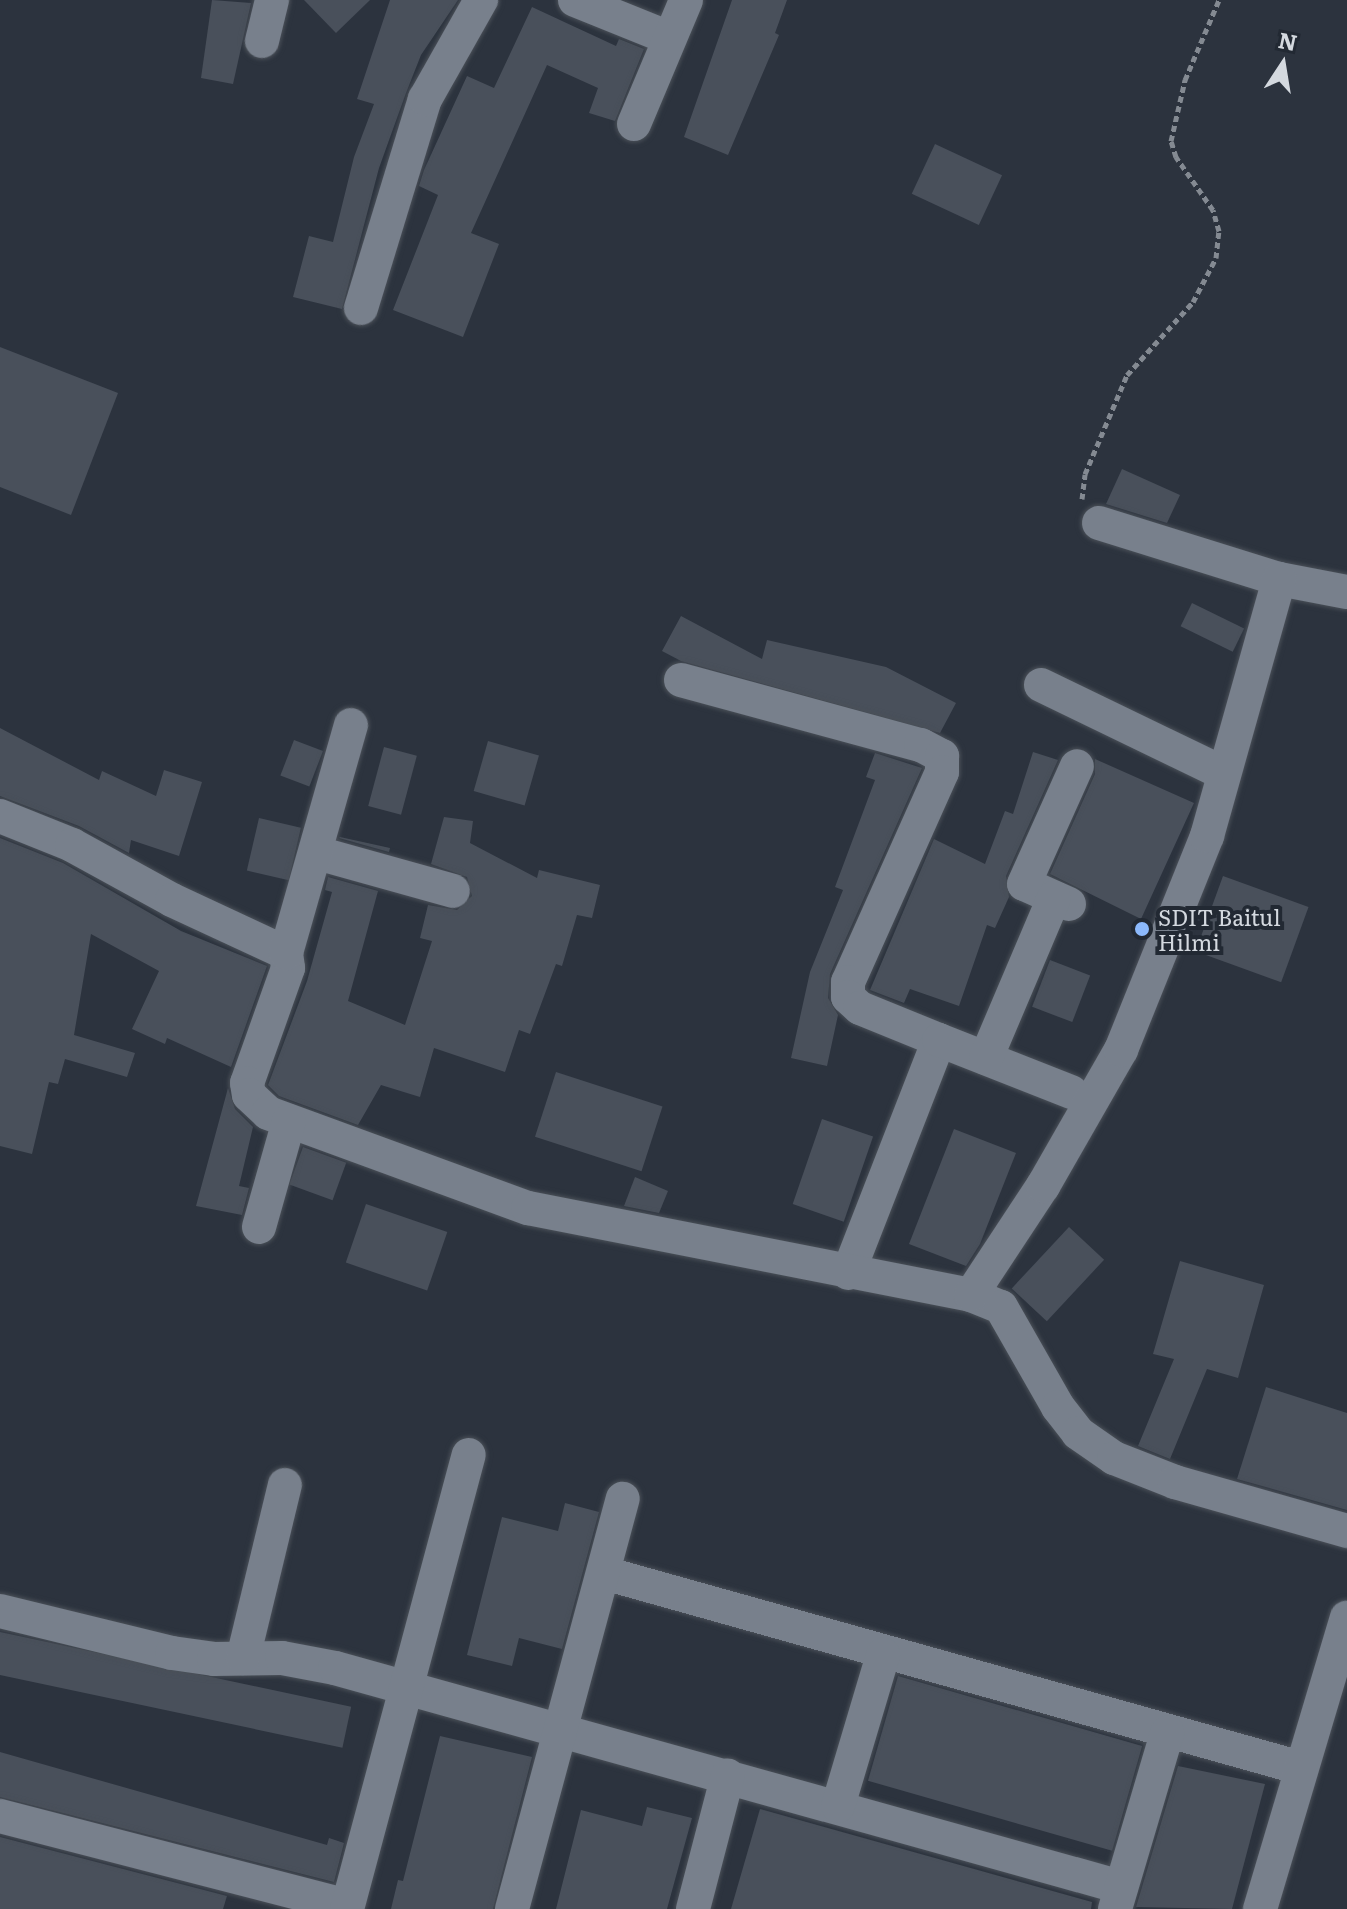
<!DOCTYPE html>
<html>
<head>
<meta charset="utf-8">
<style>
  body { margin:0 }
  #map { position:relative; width:1347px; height:1909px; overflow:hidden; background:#2c333e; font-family:Literata,serif }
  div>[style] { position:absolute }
  .building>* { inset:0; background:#49505b; transform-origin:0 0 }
  .path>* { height:5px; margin-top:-2.5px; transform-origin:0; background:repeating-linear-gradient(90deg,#848a92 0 6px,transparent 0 10px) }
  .roads { filter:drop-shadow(0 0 2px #4a5058) drop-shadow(0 0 2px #4a5058) }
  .street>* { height:34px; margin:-17px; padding:0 17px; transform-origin:17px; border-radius:17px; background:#78808c }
  .dots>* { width:22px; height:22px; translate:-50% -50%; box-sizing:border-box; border:4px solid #222933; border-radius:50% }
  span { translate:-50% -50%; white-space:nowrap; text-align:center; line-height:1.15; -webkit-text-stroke:8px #222933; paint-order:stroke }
  .poi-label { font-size:22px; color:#d4d9df }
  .left { translate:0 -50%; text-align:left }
  .north { position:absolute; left:1243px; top:24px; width:80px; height:80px; -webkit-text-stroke:6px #222933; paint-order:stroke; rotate:12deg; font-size:22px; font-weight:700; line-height:32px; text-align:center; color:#d4d9df }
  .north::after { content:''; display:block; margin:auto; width:28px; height:36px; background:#d4d9df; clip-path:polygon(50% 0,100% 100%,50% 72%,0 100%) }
</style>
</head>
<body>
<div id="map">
  <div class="building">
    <div style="clip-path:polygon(212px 0,251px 3px,233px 84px,201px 78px)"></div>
    <div style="clip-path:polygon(304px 0,370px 0,336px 33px)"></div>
    <div style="clip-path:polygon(390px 0,458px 0,421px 55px,406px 93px,379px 168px,342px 309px,293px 297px,309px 236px,333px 242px,354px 157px,374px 104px,357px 99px)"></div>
    <div style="clip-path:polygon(732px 0,787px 0,775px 33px,779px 35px,728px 155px,684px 137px)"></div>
    <div style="clip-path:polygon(532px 7px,616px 46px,619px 39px,644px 49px,615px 121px,589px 113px,598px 88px,547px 65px,471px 233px,499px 244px,463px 337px,393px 310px,438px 195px,419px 186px,424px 170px,467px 76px,494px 88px)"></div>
    <div style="left:935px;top:144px;width:74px;height:55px;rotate:25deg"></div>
    <div style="clip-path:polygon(0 347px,118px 393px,71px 515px,0 487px)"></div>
    <div style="clip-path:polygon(1122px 469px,1180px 495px,1167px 523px,1106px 504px)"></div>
    <div style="left:1192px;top:603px;width:58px;height:26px;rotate:26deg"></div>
    <div style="clip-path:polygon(681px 616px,762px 659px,767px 640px,886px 667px,956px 703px,940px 733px,681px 661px,662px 651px)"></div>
    <div style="clip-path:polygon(0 728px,99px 780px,102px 771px,156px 796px,164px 770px,202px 782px,179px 856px,131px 840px,129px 853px,79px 826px,0 796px)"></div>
    <div style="left:294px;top:740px;width:31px;height:38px;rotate:21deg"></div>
    <div style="left:488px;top:741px;width:53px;height:52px;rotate:16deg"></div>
    <div style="left:384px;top:747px;width:34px;height:61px;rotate:15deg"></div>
    <div style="clip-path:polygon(1033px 752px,1058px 760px,1006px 876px,1009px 897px,995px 928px,987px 925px,959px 1006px,910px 989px,904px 1003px,870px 990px,934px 839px,985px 864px,1005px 811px,1013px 814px)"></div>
    <div style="clip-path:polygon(875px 753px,922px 768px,830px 974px,828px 998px,838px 1015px,827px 1066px,791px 1058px,810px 972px,843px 890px,835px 887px,875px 780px,866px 777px)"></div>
    <div style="clip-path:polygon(1095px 759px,1194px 803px,1141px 919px,1050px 874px,1095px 774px)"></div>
    <div style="clip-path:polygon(444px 817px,473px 821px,470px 843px,537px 878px,539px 870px,600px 885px,592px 918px,577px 915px,562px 966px,556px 964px,530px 1034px,519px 1030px,505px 1072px,434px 1048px,420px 1097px,381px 1085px,358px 1125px,279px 1096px,268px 1085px,307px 981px,332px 892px,325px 890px,328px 877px,378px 891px,348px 1001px,405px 1025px,432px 941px,420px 938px,428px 905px,457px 910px,472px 896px,467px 877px,431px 864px)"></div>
    <div style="left:259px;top:818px;width:43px;height:54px;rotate:13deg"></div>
    <div style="clip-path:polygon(340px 837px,390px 848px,389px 852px,339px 838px)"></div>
    <div style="clip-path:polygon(0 838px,63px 863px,181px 931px,267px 966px,231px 1067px,167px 1038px,165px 1044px,132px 1029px,159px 971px,91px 934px,74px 1035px,135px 1053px,127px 1077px,65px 1059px,58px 1084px,49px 1082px,32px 1154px,0 1146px)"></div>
    <div style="left:1223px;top:876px;width:91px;height:80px;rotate:20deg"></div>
    <div style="left:1050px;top:960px;width:43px;height:50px;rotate:21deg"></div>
    <div style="left:556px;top:1072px;width:112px;height:68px;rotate:18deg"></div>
    <div style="clip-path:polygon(228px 1088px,235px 1109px,253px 1127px,239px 1186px,249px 1188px,242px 1215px,196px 1206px)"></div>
    <div style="left:822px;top:1119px;width:54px;height:90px;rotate:19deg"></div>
    <div style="clip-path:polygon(954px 1129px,1016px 1153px,980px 1244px,966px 1266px,909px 1244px)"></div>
    <div style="left:303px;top:1147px;width:46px;height:40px;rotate:20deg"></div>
    <div style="clip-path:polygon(635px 1177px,668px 1191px,659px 1213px,624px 1206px)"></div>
    <div style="left:366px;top:1204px;width:86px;height:62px;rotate:19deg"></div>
    <div style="left:1069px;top:1227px;width:48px;height:84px;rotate:43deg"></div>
    <div style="clip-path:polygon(1180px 1261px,1264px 1285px,1238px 1378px,1207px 1369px,1170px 1459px,1138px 1446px,1174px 1359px,1153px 1354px)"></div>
    <div style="clip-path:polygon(1266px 1387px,1347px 1413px,1347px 1510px,1237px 1479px)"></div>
    <div style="clip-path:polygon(565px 1503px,599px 1512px,562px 1649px,519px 1638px,512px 1666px,467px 1655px,502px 1517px,558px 1531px)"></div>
    <div style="left:0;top:1632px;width:359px;height:42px;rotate:12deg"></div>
    <div style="left:898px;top:1676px;width:254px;height:109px;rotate:16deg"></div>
    <div style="clip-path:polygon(440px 1736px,532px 1757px,493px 1909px,391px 1909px,398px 1880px,403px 1881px)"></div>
    <div style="clip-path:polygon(0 1752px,327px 1845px,329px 1838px,344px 1843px,334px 1882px,0 1797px)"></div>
    <div style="clip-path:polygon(1178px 1766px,1265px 1784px,1232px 1909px,1136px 1907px)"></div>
    <div style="clip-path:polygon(647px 1807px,692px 1818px,667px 1909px,556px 1909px,581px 1810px,642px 1826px)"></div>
    <div style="clip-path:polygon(760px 1809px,1092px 1902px,1091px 1909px,731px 1909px)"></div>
    <div style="clip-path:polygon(0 1837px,227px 1896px,223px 1909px,0 1909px)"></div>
  </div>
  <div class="path">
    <div style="left:1082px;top:499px;width:25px;rotate:-83deg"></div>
    <div style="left:1085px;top:474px;width:108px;rotate:-67deg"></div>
    <div style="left:1127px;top:375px;width:98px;rotate:-47.9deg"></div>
    <div style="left:1193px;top:302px;width:50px;rotate:-62.4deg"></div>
    <div style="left:1216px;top:258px;width:27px;rotate:-84deg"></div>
    <div style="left:1219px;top:231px;width:22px;rotate:-106deg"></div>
    <div style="left:1213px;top:210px;width:65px;rotate:-124.9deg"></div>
    <div style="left:1176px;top:157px;width:17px;rotate:-107deg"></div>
    <div style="left:1171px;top:141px;width:63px;rotate:-77.1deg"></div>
    <div style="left:1185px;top:80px;width:87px;rotate:-67deg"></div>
  </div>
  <div class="roads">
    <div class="street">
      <div style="left:575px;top:0;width:101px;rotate:22deg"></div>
      <div style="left:262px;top:41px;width:42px;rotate:-76.3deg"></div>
      <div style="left:634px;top:124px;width:134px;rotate:-67.2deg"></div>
      <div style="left:361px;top:308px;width:219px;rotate:-73deg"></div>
      <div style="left:425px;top:99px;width:114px;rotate:-60.5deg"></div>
      <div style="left:1099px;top:523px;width:189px;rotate:17.3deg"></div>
      <div style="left:1279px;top:579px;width:69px;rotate:10.8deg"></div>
      <div style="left:681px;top:680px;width:249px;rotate:15.2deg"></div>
      <div style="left:921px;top:745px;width:24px;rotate:28deg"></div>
      <div style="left:942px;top:756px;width:16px;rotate:90deg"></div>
      <div style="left:942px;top:772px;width:230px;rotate:114.1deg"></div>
      <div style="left:848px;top:982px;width:15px;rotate:90deg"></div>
      <div style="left:848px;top:997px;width:16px;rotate:43deg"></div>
      <div style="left:860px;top:1008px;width:85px;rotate:22.1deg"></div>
      <div style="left:939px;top:1040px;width:250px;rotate:111.3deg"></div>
      <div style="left:1041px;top:685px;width:202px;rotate:25.8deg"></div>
      <div style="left:0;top:816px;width:78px;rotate:21.9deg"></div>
      <div style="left:72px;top:845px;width:114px;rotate:28.8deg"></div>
      <div style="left:172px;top:900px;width:126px;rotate:24.9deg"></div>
      <div style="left:286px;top:953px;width:15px;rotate:82deg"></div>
      <div style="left:288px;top:968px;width:122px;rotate:109.6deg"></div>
      <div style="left:247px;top:1083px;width:12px;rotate:81deg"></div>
      <div style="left:249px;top:1095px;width:26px;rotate:43deg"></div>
      <div style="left:268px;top:1113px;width:277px;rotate:20.1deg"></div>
      <div style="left:528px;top:1208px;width:451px;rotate:11.1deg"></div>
      <div style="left:971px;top:1295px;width:32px;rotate:22deg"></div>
      <div style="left:1001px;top:1307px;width:115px;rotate:60.3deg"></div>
      <div style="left:1058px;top:1407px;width:33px;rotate:52deg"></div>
      <div style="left:1078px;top:1433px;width:44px;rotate:34.8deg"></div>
      <div style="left:1114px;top:1458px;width:66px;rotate:21.5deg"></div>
      <div style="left:1175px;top:1482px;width:179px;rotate:15.9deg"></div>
      <div style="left:317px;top:853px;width:141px;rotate:15.6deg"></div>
      <div style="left:1069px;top:904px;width:49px;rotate:-156deg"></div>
      <div style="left:1024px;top:884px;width:129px;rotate:-65.8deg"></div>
      <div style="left:286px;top:953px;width:237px;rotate:-74.1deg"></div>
      <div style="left:939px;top:1040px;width:142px;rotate:21.5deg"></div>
      <div style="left:986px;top:1058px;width:174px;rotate:-67deg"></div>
      <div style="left:259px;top:1227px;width:110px;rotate:-74.2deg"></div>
      <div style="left:971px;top:1295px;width:131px;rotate:-56.6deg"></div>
      <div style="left:1043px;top:1186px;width:157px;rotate:-60.2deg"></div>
      <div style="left:1121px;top:1050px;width:231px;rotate:-68.1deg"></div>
      <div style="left:1207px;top:836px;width:267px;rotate:-74.3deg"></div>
      <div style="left:604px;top:1573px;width:724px;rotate:15.63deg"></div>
      <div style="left:0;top:1611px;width:177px;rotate:13.7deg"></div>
      <div style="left:172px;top:1653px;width:42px;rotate:8.1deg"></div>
      <div style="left:214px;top:1659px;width:68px;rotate:-0.8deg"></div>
      <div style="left:282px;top:1658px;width:54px;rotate:10.7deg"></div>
      <div style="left:335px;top:1668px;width:816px;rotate:15.57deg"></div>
      <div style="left:243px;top:1658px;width:178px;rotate:-76.4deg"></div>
      <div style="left:838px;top:1806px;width:158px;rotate:-73.4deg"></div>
      <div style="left:0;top:1816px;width:358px;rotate:14.5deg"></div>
      <div style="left:347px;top:1909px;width:470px;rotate:-75deg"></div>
      <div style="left:512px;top:1909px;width:425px;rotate:-74.9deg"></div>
      <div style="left:693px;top:1909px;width:138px;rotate:-75.4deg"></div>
      <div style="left:1115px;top:1909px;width:184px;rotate:-73.5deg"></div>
      <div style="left:1260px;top:1909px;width:304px;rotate:-73.4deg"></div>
    </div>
  </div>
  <div class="dots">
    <div style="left:1142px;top:929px;background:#8cb9fc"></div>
  </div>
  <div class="poi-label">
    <span class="left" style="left:1158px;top:929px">SDIT Baitul<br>Hilmi</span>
  </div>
  <div class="north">N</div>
</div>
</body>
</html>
